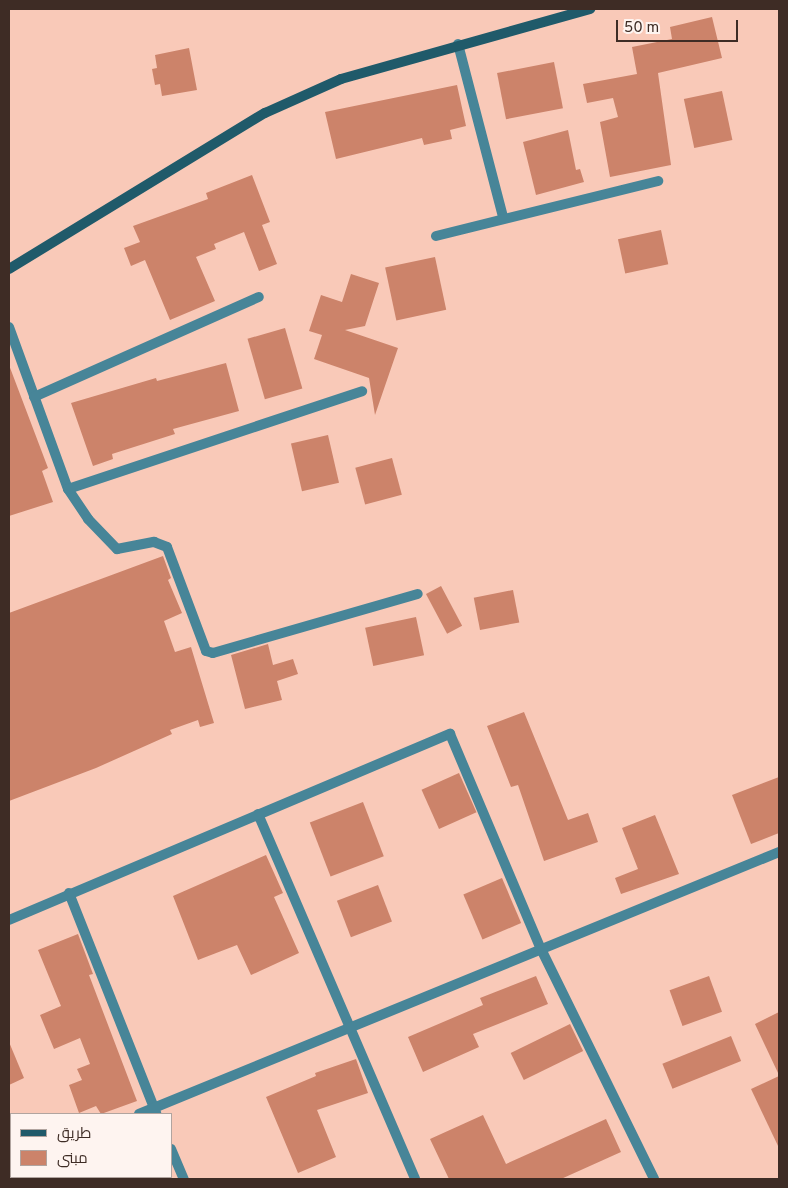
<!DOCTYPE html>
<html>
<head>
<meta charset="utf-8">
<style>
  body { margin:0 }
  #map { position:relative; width:788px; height:1188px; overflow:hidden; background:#f9c9b8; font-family:Overpass,Cairo,sans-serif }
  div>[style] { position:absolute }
  .building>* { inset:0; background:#cc836a; transform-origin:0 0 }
  .minor>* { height:10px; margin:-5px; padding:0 5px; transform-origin:5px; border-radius:5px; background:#478598 }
  .secondary>* { height:10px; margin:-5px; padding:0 5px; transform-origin:5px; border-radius:5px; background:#205a6a }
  span { translate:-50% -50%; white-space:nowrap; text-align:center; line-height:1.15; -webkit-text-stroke:4px #fef4f0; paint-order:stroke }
  .frame { position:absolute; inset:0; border:10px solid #3e2c25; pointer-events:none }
  .legend { position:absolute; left:10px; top:1113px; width:162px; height:65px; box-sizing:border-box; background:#fef4f0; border:1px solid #b1a49f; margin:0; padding:6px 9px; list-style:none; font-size:15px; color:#3e2c25 }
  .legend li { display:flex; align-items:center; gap:10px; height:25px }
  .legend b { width:25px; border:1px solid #b1a49f }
  .scale { position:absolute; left:616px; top:20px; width:122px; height:22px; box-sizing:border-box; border:2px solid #3e2c25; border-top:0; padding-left:6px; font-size:15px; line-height:18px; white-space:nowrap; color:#3e2c25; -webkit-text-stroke:4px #fef4f0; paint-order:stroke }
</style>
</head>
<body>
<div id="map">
  <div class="building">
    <div style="clip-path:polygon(712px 17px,722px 58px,658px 73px,671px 165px,610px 177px,600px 122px,618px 117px,613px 98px,587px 103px,583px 84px,637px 74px,632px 47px,672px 39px,670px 27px)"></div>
    <div style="clip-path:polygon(189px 48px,197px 90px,162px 96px,160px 84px,155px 85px,152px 69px,157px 68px,155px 55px)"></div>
    <div style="left:554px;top:62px;width:47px;height:58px;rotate:79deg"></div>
    <div style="clip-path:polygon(457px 85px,466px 126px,450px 130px,452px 139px,424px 145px,422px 138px,336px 159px,325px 112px)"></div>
    <div style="left:722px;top:91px;width:50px;height:39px;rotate:78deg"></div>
    <div style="clip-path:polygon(568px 130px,576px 170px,580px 169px,584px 182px,536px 195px,523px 142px)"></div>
    <div style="clip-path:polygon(252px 175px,270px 222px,262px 225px,277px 264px,259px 271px,244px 232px,214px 244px,216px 249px,196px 257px,215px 301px,170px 320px,145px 260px,131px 266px,124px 248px,140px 242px,133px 226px,208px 199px,206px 193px)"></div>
    <div style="left:661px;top:230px;width:35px;height:44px;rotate:78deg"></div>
    <div style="left:435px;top:257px;width:54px;height:51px;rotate:78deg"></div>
    <div style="clip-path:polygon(351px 274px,379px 283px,365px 326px,345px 330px,398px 348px,375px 415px,369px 378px,314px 359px,322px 335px,309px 331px,321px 295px,342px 302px)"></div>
    <div style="left:285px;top:328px;width:63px;height:39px;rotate:74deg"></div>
    <div style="clip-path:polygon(226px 363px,239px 411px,173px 429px,175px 434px,112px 454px,113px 459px,93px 466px,71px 403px,156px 378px,157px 381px)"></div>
    <div style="clip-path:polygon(9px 365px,48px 468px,42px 471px,53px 502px,9px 516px)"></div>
    <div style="left:328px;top:435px;width:49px;height:38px;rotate:77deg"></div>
    <div style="left:392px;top:458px;width:38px;height:38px;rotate:75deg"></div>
    <div style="clip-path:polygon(163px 556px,171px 578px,168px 580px,182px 613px,164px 621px,175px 652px,191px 647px,214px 723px,200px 727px,198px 720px,170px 730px,172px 734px,96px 768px,9px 801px,9px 613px)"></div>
    <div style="left:441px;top:586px;width:45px;height:17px;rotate:62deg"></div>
    <div style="left:513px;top:590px;width:33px;height:40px;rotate:79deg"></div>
    <div style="left:416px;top:617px;width:39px;height:52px;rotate:78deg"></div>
    <div style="clip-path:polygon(268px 644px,273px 665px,293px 659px,298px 674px,277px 681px,282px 700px,245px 709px,231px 655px)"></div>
    <div style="clip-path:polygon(524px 712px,568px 820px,588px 813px,598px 842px,544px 861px,518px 785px,511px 787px,487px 726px)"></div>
    <div style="left:459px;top:773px;width:43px;height:41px;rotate:66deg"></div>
    <div style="clip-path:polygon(779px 777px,779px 833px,751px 844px,732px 795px)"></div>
    <div style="left:363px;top:802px;width:58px;height:57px;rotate:69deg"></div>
    <div style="clip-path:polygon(655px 815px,679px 874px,621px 894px,615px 878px,638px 869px,622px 828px)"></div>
    <div style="clip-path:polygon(266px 855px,283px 893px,274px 897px,299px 953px,251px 975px,237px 945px,198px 960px,173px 896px)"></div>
    <div style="left:502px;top:878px;width:49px;height:42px;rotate:67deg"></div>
    <div style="left:378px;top:885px;width:39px;height:44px;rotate:69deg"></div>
    <div style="clip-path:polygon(78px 934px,93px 974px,89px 975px,137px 1101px,101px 1114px,96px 1106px,79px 1113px,69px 1085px,82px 1080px,77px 1069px,90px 1064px,80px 1038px,54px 1049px,40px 1015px,61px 1006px,38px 950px)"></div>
    <div style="clip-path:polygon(536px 976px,548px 1004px,473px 1034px,479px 1047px,423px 1072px,408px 1037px,483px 1005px,480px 998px)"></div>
    <div style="left:709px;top:976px;width:38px;height:42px;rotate:70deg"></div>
    <div style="clip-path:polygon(779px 1012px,779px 1075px,755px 1024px)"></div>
    <div style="left:570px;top:1024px;width:30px;height:66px;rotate:64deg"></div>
    <div style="left:731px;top:1036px;width:27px;height:74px;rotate:68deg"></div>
    <div style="clip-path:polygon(9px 1042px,24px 1078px,9px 1085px)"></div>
    <div style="clip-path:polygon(356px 1059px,368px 1093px,317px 1110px,336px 1157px,298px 1173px,266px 1097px,316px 1076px,315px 1073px)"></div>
    <div style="clip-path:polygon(779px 1076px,779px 1148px,751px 1089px)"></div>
    <div style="clip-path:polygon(483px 1115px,506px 1164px,606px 1119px,621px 1152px,561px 1179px,449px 1179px,430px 1139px)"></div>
  </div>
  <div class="minor">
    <div style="left:458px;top:44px;width:179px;rotate:75.4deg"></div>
    <div style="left:436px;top:236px;width:229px;rotate:-13.9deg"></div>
    <div style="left:9px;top:327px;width:172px;rotate:70deg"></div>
    <div style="left:68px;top:489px;width:36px;rotate:56deg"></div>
    <div style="left:88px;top:519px;width:42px;rotate:46deg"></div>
    <div style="left:117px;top:549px;width:38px;rotate:-11deg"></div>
    <div style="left:154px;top:542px;width:14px;rotate:21deg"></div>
    <div style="left:167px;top:547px;width:111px;rotate:69.4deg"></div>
    <div style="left:206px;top:651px;width:7px;rotate:16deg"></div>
    <div style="left:213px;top:653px;width:213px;rotate:-16.1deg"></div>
    <div style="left:34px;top:397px;width:246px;rotate:-24deg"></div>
    <div style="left:68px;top:489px;width:310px;rotate:-18.4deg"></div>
    <div style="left:258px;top:814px;width:397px;rotate:66.7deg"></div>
    <div style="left:69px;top:893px;width:237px;rotate:68.4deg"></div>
    <div style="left:9px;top:920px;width:479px;rotate:-22.9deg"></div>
    <div style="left:450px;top:734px;width:233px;rotate:67.1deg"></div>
    <div style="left:541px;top:949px;width:256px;rotate:63.8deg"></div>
    <div style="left:139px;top:1114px;width:692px;rotate:-22.26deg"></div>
    <div style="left:171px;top:1149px;width:33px;rotate:67deg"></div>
    <div style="left:9px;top:1166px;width:2px;rotate:-27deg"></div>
  </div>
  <div class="secondary">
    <div style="left:9px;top:269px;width:300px;rotate:-31.4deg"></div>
    <div style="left:265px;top:113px;width:83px;rotate:-24.1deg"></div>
    <div style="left:341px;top:79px;width:259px;rotate:-15.7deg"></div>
  </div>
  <div class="frame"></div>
  <ul class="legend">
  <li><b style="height:6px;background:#205a6a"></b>طريق</li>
  <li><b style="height:14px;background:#cc836a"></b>مبنى</li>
  </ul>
  <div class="scale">50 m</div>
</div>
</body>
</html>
